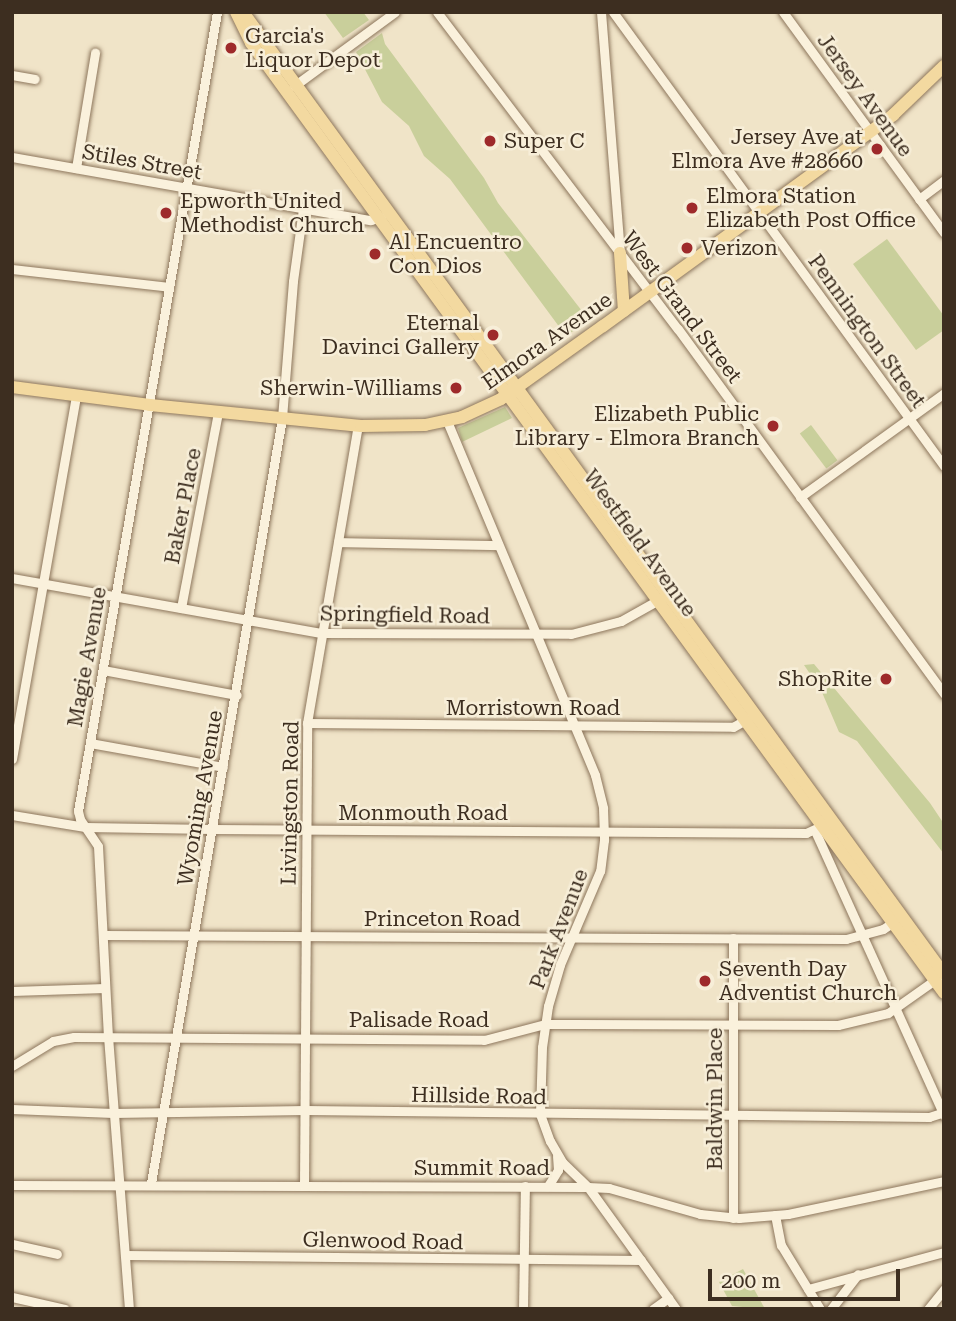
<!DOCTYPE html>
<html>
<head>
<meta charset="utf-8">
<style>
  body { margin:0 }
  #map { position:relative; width:956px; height:1321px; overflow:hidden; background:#f0e4c8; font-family:"Roboto Serif",serif }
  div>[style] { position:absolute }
  .green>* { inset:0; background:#c9cf9b; transform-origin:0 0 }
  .roads { filter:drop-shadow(0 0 2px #8d765c) drop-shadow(0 0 2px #8d765c) }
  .minor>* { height:9px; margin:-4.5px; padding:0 4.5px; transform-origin:4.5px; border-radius:4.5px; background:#faf1dc }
  .major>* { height:12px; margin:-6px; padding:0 6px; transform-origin:6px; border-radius:6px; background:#f3d9a0 }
  .dots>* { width:19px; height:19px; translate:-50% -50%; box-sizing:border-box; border:4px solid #f7eed8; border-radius:50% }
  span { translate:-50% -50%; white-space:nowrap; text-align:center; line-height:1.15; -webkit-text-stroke:5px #f7eed8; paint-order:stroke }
  .poi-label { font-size:21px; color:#3d2e20 }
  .left { translate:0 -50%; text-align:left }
  .right { translate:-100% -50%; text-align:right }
  .street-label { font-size:21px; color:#3d2e20 }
  .frame { position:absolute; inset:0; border:14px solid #3d2e20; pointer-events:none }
  .scale { position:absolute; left:708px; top:1269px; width:192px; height:32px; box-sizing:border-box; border:4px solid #3d2e20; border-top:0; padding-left:9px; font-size:21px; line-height:24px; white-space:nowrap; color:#3d2e20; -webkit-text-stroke:5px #f7eed8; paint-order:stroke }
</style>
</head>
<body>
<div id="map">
  <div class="green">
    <div style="clip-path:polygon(324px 12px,363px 12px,369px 20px,343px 38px)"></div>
    <div style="clip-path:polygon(382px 33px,385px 44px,484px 178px,498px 203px,589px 320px,566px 336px,450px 179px,424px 156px,409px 126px,382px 102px,356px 52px)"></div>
    <div style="clip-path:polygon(887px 239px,944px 316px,944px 330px,916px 350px,853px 264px)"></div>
    <div style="clip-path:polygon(505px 407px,512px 418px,462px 442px,458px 428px)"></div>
    <div style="left:811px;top:425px;width:44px;height:14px;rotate:53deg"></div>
    <div style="clip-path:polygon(814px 664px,930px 803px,944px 824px,944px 854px,857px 741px,839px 732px,821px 690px,804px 665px)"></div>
    <div style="clip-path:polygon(743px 1269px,765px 1309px,732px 1306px,719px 1282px)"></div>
  </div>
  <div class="roads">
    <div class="minor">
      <div style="left:437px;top:12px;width:398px;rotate:52.8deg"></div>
      <div style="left:678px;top:329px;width:452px;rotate:53.9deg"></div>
      <div style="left:601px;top:12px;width:240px;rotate:85.5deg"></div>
      <div style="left:613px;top:12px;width:562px;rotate:53.91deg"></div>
      <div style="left:783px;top:12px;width:273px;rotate:53.9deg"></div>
      <div style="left:12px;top:75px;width:23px;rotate:10deg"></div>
      <div style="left:294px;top:86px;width:125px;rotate:-36.2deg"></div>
      <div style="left:12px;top:157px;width:364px;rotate:10deg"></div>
      <div style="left:371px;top:220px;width:11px;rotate:-15deg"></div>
      <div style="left:76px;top:168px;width:117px;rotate:-80.6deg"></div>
      <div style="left:919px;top:199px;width:31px;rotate:-37deg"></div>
      <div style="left:12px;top:269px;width:158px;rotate:6.5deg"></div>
      <div style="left:447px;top:421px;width:384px;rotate:67.3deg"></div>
      <div style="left:595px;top:775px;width:34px;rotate:76deg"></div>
      <div style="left:603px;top:808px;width:32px;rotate:88deg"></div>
      <div style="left:604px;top:840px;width:31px;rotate:97deg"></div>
      <div style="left:600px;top:871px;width:102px;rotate:113.1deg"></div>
      <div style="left:560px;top:965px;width:43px;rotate:106.3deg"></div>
      <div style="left:548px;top:1006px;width:41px;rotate:98.3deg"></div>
      <div style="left:542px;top:1047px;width:67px;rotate:91.7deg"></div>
      <div style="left:540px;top:1114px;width:29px;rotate:70deg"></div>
      <div style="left:550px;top:1141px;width:24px;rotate:60deg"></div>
      <div style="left:562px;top:1162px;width:36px;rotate:44deg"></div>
      <div style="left:588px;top:1187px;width:150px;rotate:54.2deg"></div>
      <div style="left:800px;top:497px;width:178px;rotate:-35.8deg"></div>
      <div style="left:338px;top:542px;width:160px;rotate:1.1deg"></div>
      <div style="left:12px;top:578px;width:315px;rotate:10.1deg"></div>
      <div style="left:322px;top:633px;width:249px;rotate:0.2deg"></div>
      <div style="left:571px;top:634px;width:52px;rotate:-14.6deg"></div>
      <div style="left:621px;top:621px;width:47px;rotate:-29.3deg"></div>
      <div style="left:181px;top:608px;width:199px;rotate:-79.3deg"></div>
      <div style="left:103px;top:670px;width:136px;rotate:10.6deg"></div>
      <div style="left:307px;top:723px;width:426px;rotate:0.5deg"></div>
      <div style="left:733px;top:727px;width:20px;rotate:-30deg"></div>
      <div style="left:90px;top:743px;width:135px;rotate:10.2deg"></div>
      <div style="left:12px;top:759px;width:370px;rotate:-80deg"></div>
      <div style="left:12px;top:815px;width:74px;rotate:9.3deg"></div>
      <div style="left:85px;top:827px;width:127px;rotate:0.9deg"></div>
      <div style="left:212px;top:829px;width:594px;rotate:0.39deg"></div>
      <div style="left:806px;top:833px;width:23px;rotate:-25deg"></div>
      <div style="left:815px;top:831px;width:312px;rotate:65.6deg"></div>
      <div style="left:103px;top:935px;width:743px;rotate:0.31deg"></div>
      <div style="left:846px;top:939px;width:38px;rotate:-15deg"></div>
      <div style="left:883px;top:929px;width:14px;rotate:-34deg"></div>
      <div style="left:12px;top:991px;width:93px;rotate:-1.8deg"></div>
      <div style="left:12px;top:1066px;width:48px;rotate:-31.4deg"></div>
      <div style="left:53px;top:1041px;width:21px;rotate:-11deg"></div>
      <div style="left:74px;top:1037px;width:410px;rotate:0.4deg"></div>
      <div style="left:484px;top:1040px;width:63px;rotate:-14.7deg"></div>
      <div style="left:545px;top:1024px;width:293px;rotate:0.2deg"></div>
      <div style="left:838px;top:1025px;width:51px;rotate:-13.5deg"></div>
      <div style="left:888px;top:1013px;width:62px;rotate:-35.2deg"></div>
      <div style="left:12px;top:1109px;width:101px;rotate:2.3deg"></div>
      <div style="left:113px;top:1113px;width:192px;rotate:-0.9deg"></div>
      <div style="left:305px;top:1110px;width:624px;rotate:0.64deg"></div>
      <div style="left:929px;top:1117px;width:16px;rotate:-18deg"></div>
      <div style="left:151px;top:1183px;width:776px;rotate:-80.28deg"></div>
      <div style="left:282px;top:418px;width:137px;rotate:-85.4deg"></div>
      <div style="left:293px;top:281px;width:73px;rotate:-82.1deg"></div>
      <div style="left:12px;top:1185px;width:576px;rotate:0.2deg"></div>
      <div style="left:588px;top:1187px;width:21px;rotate:3deg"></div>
      <div style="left:609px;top:1188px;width:95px;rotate:15.9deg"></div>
      <div style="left:700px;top:1214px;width:39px;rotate:6deg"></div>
      <div style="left:739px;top:1218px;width:49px;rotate:-4.7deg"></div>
      <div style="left:788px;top:1214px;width:159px;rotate:-11.9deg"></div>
      <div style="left:304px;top:1185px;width:462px;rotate:-89.6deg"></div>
      <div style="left:307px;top:723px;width:302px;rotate:-80.3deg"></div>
      <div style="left:548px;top:1186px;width:19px;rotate:-58deg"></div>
      <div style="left:558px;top:1170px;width:14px;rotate:-94deg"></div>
      <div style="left:775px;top:1215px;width:31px;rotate:79deg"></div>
      <div style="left:781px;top:1245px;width:75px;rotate:58.6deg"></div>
      <div style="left:733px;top:1218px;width:280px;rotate:-90deg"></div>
      <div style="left:12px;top:1244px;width:46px;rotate:12.5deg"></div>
      <div style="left:125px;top:1255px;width:516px;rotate:0.56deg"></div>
      <div style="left:808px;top:1289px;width:141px;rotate:-15.2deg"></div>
      <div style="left:12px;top:1297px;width:54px;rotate:12.8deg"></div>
      <div style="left:129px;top:1309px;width:273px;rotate:-94.4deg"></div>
      <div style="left:108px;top:1037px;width:191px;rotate:-93deg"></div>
      <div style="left:98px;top:846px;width:32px;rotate:-124deg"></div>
      <div style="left:80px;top:819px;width:8px;rotate:-104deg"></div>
      <div style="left:78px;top:811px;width:811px;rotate:-80.13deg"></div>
      <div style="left:523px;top:1309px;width:123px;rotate:-89.1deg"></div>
      <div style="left:653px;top:1309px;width:19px;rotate:-36deg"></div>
      <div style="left:831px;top:1309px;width:44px;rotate:-52.4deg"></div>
      <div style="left:928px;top:1309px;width:26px;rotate:-51deg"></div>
    </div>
    <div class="major">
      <div style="left:236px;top:12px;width:34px;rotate:64deg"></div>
      <div style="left:251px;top:43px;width:1176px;rotate:53.89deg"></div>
      <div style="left:243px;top:12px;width:1190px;rotate:53.92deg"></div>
      <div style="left:620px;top:253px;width:58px;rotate:86.1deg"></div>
      <div style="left:12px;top:387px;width:139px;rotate:7.4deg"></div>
      <div style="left:150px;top:405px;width:212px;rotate:5.7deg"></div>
      <div style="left:361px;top:426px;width:64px;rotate:-0.9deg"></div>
      <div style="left:425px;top:425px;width:38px;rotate:-12deg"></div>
      <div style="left:462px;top:417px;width:43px;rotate:-24.8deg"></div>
      <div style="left:501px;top:399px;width:125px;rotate:-35.6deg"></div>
      <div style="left:603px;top:326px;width:359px;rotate:-36deg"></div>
      <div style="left:893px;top:115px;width:71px;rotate:-43.9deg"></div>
    </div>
  </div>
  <div class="dots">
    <div style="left:231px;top:48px;background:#9e2a2b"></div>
    <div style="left:490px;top:141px;background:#9e2a2b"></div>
    <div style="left:877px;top:149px;background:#9e2a2b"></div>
    <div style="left:692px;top:208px;background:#9e2a2b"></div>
    <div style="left:166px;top:213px;background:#9e2a2b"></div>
    <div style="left:687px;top:248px;background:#9e2a2b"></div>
    <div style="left:375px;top:254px;background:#9e2a2b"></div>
    <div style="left:493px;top:335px;background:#9e2a2b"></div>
    <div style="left:456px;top:388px;background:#9e2a2b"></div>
    <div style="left:773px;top:426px;background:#9e2a2b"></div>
    <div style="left:886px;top:679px;background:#9e2a2b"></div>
    <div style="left:705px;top:981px;background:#9e2a2b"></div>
  </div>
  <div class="poi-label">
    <span class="left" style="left:245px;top:48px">Garcia's<br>Liquor Depot</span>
    <span class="right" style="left:863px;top:149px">Jersey Ave at<br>Elmora Ave #28660</span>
    <span class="left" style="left:504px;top:141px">Super C</span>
    <span class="left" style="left:706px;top:208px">Elmora Station<br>Elizabeth Post Office</span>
    <span class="left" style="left:180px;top:213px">Epworth United<br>Methodist Church</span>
    <span class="left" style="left:389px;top:254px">Al Encuentro<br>Con Dios</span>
    <span class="left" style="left:701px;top:248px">Verizon</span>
    <span class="right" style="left:479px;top:335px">Eternal<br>Davinci Gallery</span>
    <span class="right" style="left:442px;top:388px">Sherwin-Williams</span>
    <span class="right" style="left:759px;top:426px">Elizabeth Public<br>Library - Elmora Branch</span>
    <span class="right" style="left:872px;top:679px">ShopRite</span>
    <span class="left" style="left:719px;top:981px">Seventh Day<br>Adventist Church</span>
  </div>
  <div class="street-label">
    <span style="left:865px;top:95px;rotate:54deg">Jersey Avenue</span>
    <span style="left:142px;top:162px;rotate:10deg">Stiles Street</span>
    <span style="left:682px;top:307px;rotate:53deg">West Grand Street</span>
    <span style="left:867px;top:331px;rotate:54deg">Pennington Street</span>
    <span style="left:547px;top:341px;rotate:-35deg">Elmora Avenue</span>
    <span style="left:183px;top:506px;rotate:-79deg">Baker Place</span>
    <span style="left:640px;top:543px;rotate:54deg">Westfield Avenue</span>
    <span style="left:405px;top:615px;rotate:1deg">Springfield Road</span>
    <span style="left:87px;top:657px;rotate:-80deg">Magie Avenue</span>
    <span style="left:533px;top:708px">Morristown Road</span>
    <span style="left:200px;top:798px;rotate:-80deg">Wyoming Avenue</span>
    <span style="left:290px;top:803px;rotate:-89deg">Livingston Road</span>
    <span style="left:423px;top:813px">Monmouth Road</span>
    <span style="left:442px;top:919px">Princeton Road</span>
    <span style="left:559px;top:929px;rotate:-69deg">Park Avenue</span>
    <span style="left:419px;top:1020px">Palisade Road</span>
    <span style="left:479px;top:1096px;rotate:1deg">Hillside Road</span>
    <span style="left:715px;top:1099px;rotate:-90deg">Baldwin Place</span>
    <span style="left:482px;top:1168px">Summit Road</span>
    <span style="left:383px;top:1241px;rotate:1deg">Glenwood Road</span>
  </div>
  <div class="frame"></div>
  <div class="scale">200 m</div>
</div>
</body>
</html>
